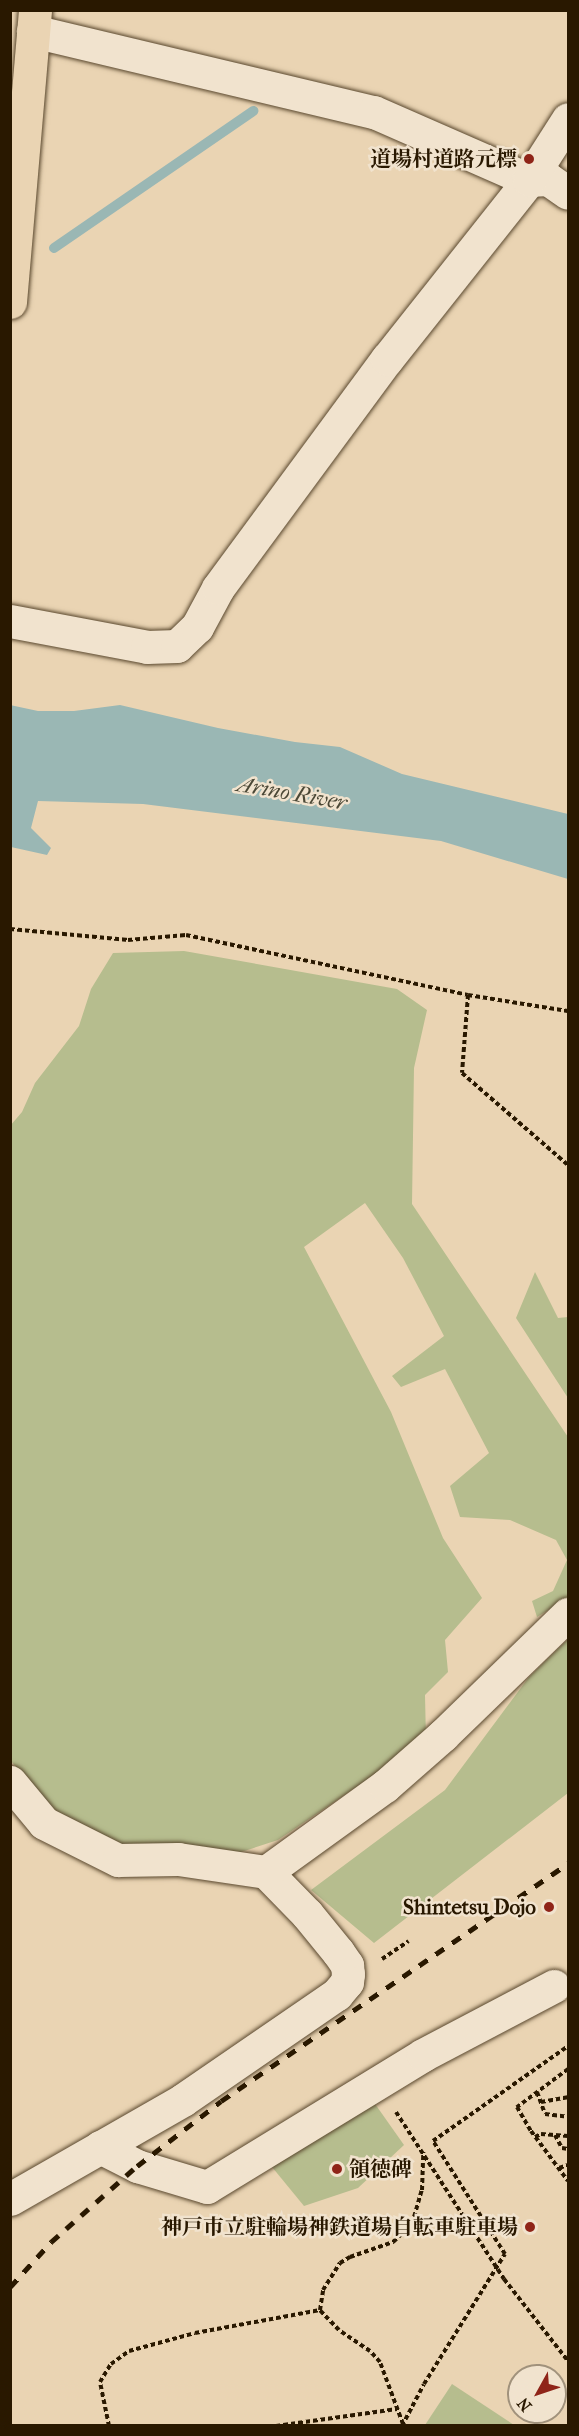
<!DOCTYPE html>
<html>
<head>
<meta charset="utf-8">
<style>
  body { margin:0 }
  #map { position:relative; width:579px; height:2436px; overflow:hidden; background:#ead4b3; font-family:"IM FELL French Canon","Noto Serif JP",serif }
  div>[style] { position:absolute }
  .green>* { inset:0; background:#b6bd8e }
  .water>* { inset:0; background:#9ab7b4 }
  .stream>* { height:10px; margin:-5px; padding:0 5px; transform-origin:5px; border-radius:5px; background:#9ab7b4 }
  .path>* { height:4px; margin-top:-2px; transform-origin:0; background:repeating-linear-gradient(90deg,#291800 0 4.5px,transparent 0 7.5px) }
  .roads { filter:drop-shadow(0 0 2px #59472d) drop-shadow(0 0 2px #59472d) }
  .minor>* { height:33px; margin:-16.5px; padding:0 16.5px; transform-origin:16.5px; border-radius:16.5px; background:#f1e3ce }
  .major>* { height:33px; margin:-16.5px; padding:0 16.5px; transform-origin:16.5px; border-radius:16.5px; background:#ead4b3 }
  .rail>* { height:4.5px; margin-top:-2.25px; transform-origin:0; background:repeating-linear-gradient(90deg,#291800 0 10px,transparent 0 20px) }
  .dots>* { width:16px; height:16px; translate:-50% -50%; box-sizing:border-box; border:3px solid #f1e3ce; border-radius:50% }
  span { translate:-50% -50%; white-space:nowrap; text-align:center; line-height:1.15; -webkit-text-stroke:5px #f1e3ce; paint-order:stroke }
  .poi-label { font-size:21px; color:#291800; font-weight:700 }
  .right { translate:-100% -50%; text-align:right }
  .left { translate:0 -50%; text-align:left }
  .water-label { font-size:22px; color:#4b4836; font-style:italic }
  .frame { position:absolute; inset:0; border:12px solid #291800; pointer-events:none }
  .north { position:absolute; left:507px; top:2364px; width:60px; height:60px; box-sizing:border-box; background:#f1e3ce; border:2px solid #a1927c; border-radius:50%; rotate:230deg; font-size:16px; font-weight:700; line-height:24px; text-align:center; color:#291800 }
  .north::after { content:''; display:block; margin:auto; width:21px; height:27px; background:#8f2418; clip-path:polygon(50% 0,100% 100%,50% 72%,0 100%) }
</style>
</head>
<body>
<div id="map">
  <div class="green">
    <div style="clip-path:polygon(184px 951px,397px 989px,427px 1010px,414px 1068px,412px 1204px,568px 1437px,568px 1598px,537px 1617px,532px 1601px,553px 1591px,567px 1560px,556px 1540px,510px 1520px,460px 1517px,450px 1486px,489px 1453px,445px 1369px,401px 1387px,392px 1376px,444px 1336px,403px 1258px,365px 1203px,304px 1247px,391px 1412px,443px 1538px,482px 1598px,445px 1640px,448px 1672px,425px 1695px,426px 1740px,278px 1840px,235px 1854px,124px 1851px,56px 1814px,11px 1761px,10px 1126px,22px 1112px,35px 1083px,79px 1026px,91px 989px,113px 953px)"></div>
    <div style="clip-path:polygon(535px 1272px,558px 1318px,568px 1317px,568px 1398px,516px 1318px)"></div>
    <div style="clip-path:polygon(568px 1639px,568px 1793px,374px 1943px,311px 1890px,445px 1790px,529px 1677px)"></div>
    <div style="clip-path:polygon(373px 2101px,404px 2145px,358px 2188px,304px 2206px,272px 2167px)"></div>
    <div style="clip-path:polygon(452px 2384px,514px 2425px,425px 2425px)"></div>
  </div>
  <div class="water">
    <div style="clip-path:polygon(10px 705px,38px 711px,74px 711px,120px 705px,218px 728px,295px 742px,340px 747px,402px 774px,568px 814px,568px 879px,441px 841px,143px 804px,38px 801px,31px 828px,51px 848px,47px 855px,11px 847px)"></div>
  </div>
  <div class="stream">
    <div style="left:54px;top:248px;width:242px;rotate:-34.5deg"></div>
  </div>
  <div class="path">
    <div style="left:10px;top:929px;width:119px;rotate:5.3deg"></div>
    <div style="left:128px;top:940px;width:58px;rotate:-4.9deg"></div>
    <div style="left:186px;top:935px;width:288px;rotate:12deg"></div>
    <div style="left:468px;top:995px;width:101px;rotate:9.1deg"></div>
    <div style="left:468px;top:995px;width:78px;rotate:94.4deg"></div>
    <div style="left:462px;top:1073px;width:140px;rotate:41deg"></div>
    <div style="left:382px;top:1959px;width:32px;rotate:-34deg"></div>
    <div style="left:568px;top:2069px;width:64px;rotate:143.3deg"></div>
    <div style="left:517px;top:2107px;width:28px;rotate:60deg"></div>
    <div style="left:531px;top:2131px;width:62px;rotate:53.5deg"></div>
    <div style="left:537px;top:2092px;width:23px;rotate:70deg"></div>
    <div style="left:545px;top:2114px;width:23px;rotate:7deg"></div>
    <div style="left:541px;top:2102px;width:27px;rotate:-10deg"></div>
    <div style="left:396px;top:2112px;width:199px;rotate:57.1deg"></div>
    <div style="left:504px;top:2279px;width:104px;rotate:52deg"></div>
    <div style="left:555px;top:2135px;width:15px;rotate:62deg"></div>
    <div style="left:562px;top:2148px;width:6px;rotate:9deg"></div>
    <div style="left:535px;top:2137px;width:7px;rotate:-27deg"></div>
    <div style="left:541px;top:2134px;width:27px;rotate:4deg"></div>
    <div style="left:559px;top:2168px;width:9px;rotate:-18deg"></div>
    <div style="left:403px;top:2424px;width:66px;rotate:-110.4deg"></div>
    <div style="left:380px;top:2362px;width:15px;rotate:-132deg"></div>
    <div style="left:370px;top:2351px;width:37px;rotate:-146deg"></div>
    <div style="left:339px;top:2330px;width:28px;rotate:-134deg"></div>
    <div style="left:320px;top:2310px;width:20px;rotate:-81deg"></div>
    <div style="left:323px;top:2290px;width:32px;rotate:-58deg"></div>
    <div style="left:340px;top:2263px;width:12px;rotate:-31deg"></div>
    <div style="left:350px;top:2257px;width:46px;rotate:-19.2deg"></div>
    <div style="left:393px;top:2242px;width:26px;rotate:-43deg"></div>
    <div style="left:412px;top:2224px;width:35px;rotate:-74deg"></div>
    <div style="left:422px;top:2190px;width:38px;rotate:-88deg"></div>
    <div style="left:109px;top:2426px;width:45px;rotate:-101.6deg"></div>
    <div style="left:100px;top:2382px;width:21px;rotate:-59deg"></div>
    <div style="left:111px;top:2364px;width:22px;rotate:-36deg"></div>
    <div style="left:129px;top:2351px;width:68px;rotate:-15.3deg"></div>
    <div style="left:195px;top:2333px;width:127px;rotate:-10.4deg"></div>
    <div style="left:276px;top:2426px;width:122px;rotate:-8deg"></div>
    <div style="left:402px;top:2426px;width:47px;rotate:-62.4deg"></div>
    <div style="left:424px;top:2384px;width:153px;rotate:-58.1deg"></div>
    <div style="left:505px;top:2254px;width:134px;rotate:-122.5deg"></div>
    <div style="left:433px;top:2141px;width:165px;rotate:-35.1deg"></div>
  </div>
  <div class="roads">
    <div class="minor">
      <div style="left:33px;top:31px;width:350px;rotate:13.4deg"></div>
      <div style="left:374px;top:112px;width:169px;rotate:23.7deg"></div>
      <div style="left:529px;top:180px;width:19px;rotate:-3deg"></div>
      <div style="left:548px;top:179px;width:24px;rotate:35deg"></div>
      <div style="left:10px;top:621px;width:139px;rotate:10.7deg"></div>
      <div style="left:147px;top:647px;width:30px;rotate:-2deg"></div>
      <div style="left:177px;top:646px;width:28px;rotate:-44deg"></div>
      <div style="left:197px;top:627px;width:44px;rotate:-61.7deg"></div>
      <div style="left:218px;top:588px;width:285px;rotate:-53.6deg"></div>
      <div style="left:387px;top:359px;width:228px;rotate:-51.6deg"></div>
      <div style="left:529px;top:180px;width:72px;rotate:-57.4deg"></div>
      <div style="left:10px;top:1782px;width:53px;rotate:50.3deg"></div>
      <div style="left:44px;top:1823px;width:83px;rotate:26.6deg"></div>
      <div style="left:118px;top:1860px;width:60px;rotate:-1deg"></div>
      <div style="left:178px;top:1859px;width:89px;rotate:8.4deg"></div>
      <div style="left:266px;top:1872px;width:59px;rotate:45.7deg"></div>
      <div style="left:307px;top:1914px;width:49px;rotate:50.8deg"></div>
      <div style="left:338px;top:1952px;width:16px;rotate:55deg"></div>
      <div style="left:347px;top:1965px;width:9px;rotate:84deg"></div>
      <div style="left:348px;top:1974px;width:8px;rotate:97deg"></div>
      <div style="left:347px;top:1982px;width:16px;rotate:130deg"></div>
      <div style="left:337px;top:1994px;width:187px;rotate:145.5deg"></div>
      <div style="left:183px;top:2100px;width:199px;rotate:150.2deg"></div>
      <div style="left:266px;top:1872px;width:147px;rotate:-35.9deg"></div>
      <div style="left:385px;top:1786px;width:77px;rotate:-41.3deg"></div>
      <div style="left:443px;top:1735px;width:174px;rotate:-44.1deg"></div>
      <div style="left:100px;top:2147px;width:42px;rotate:27.2deg"></div>
      <div style="left:137px;top:2166px;width:73px;rotate:16.7deg"></div>
      <div style="left:207px;top:2187px;width:253px;rotate:-31.4deg"></div>
      <div style="left:423px;top:2055px;width:148px;rotate:-27.8deg"></div>
    </div>
    <div class="major">
      <div style="left:10px;top:302px;width:293px;rotate:-85.1deg"></div>
    </div>
  </div>
  <div class="rail">
    <div style="left:10px;top:2287px;width:61px;rotate:-47.7deg"></div>
    <div style="left:51px;top:2242px;width:115px;rotate:-41.5deg"></div>
    <div style="left:137px;top:2166px;width:106px;rotate:-37.7deg"></div>
    <div style="left:221px;top:2101px;width:421px;rotate:-34.4deg"></div>
  </div>
  <div class="dots">
    <div style="left:529px;top:159px;background:#8f2418"></div>
    <div style="left:549px;top:1907px;background:#8f2418"></div>
    <div style="left:337px;top:2169px;background:#8f2418"></div>
    <div style="left:530px;top:2227px;background:#8f2418"></div>
  </div>
  <div class="poi-label">
    <span class="right" style="left:517px;top:159px">道場村道路元標</span>
    <span class="right" style="left:536px;top:1907px">Shintetsu Dojo</span>
    <span class="left" style="left:349px;top:2169px">領徳碑</span>
    <span class="right" style="left:518px;top:2227px">神戸市立駐輪場神鉄道場自転車駐車場</span>
  </div>
  <div class="water-label">
    <span style="left:292px;top:794px;rotate:10deg">Arino River</span>
  </div>
  <div class="frame"></div>
  <div class="north">N</div>
</div>
</body>
</html>
